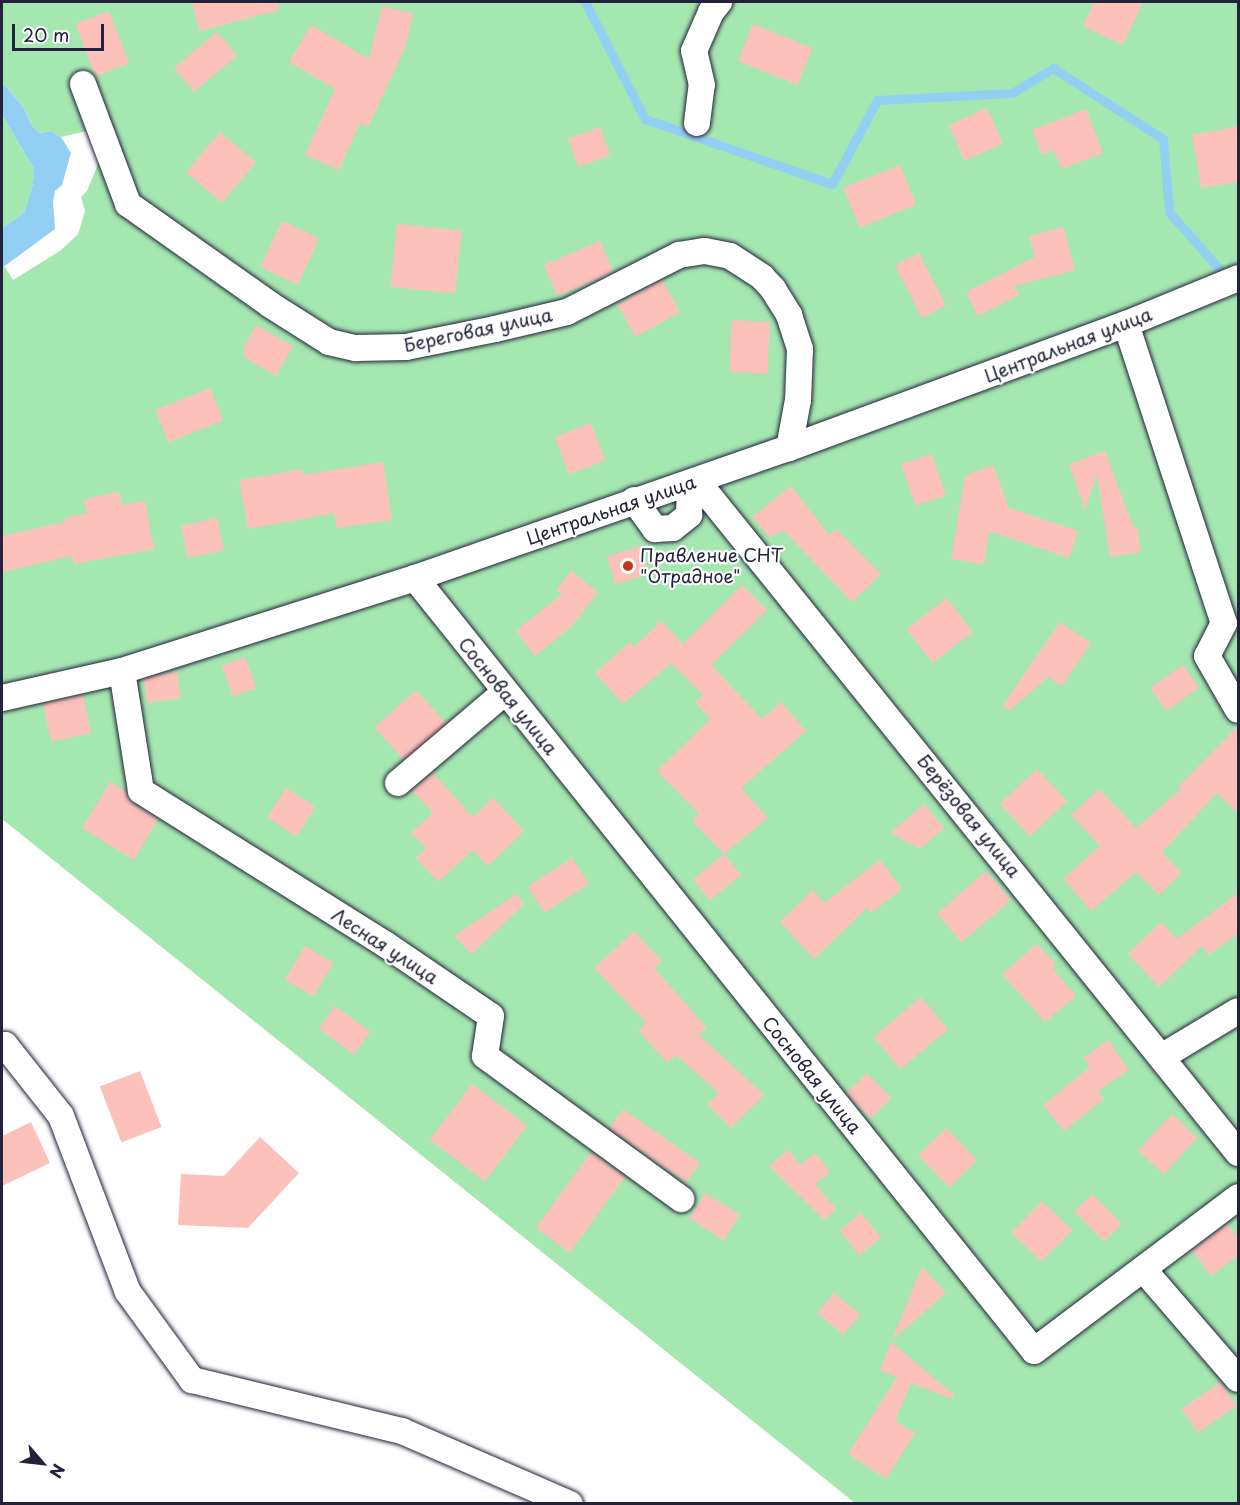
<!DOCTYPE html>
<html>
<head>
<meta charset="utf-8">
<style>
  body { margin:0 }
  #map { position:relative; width:1240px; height:1505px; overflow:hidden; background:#fff; font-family:"Playpen Sans",sans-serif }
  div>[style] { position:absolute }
  .green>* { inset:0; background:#a5e7b1 }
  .water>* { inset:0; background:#93cff3 }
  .stream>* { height:9px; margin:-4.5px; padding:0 4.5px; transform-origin:4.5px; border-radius:4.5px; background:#93cff3 }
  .building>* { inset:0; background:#fdc1bb; transform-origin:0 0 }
  .roads { filter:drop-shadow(0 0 2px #22223b) drop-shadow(0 0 2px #22223b) }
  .minor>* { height:26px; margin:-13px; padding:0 13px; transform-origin:13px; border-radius:13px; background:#fff }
  .dots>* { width:16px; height:16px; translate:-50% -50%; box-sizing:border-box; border:3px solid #fff; border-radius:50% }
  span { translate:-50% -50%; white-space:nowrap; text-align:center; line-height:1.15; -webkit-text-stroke:4.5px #fff; paint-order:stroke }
  .street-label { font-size:18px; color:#22223b }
  .poi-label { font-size:18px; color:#22223b }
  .left { translate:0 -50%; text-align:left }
  .frame { position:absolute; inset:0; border:3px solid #22223b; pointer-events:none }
  .north { position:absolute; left:12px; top:1433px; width:60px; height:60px; -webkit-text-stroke:4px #fff; paint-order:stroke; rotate:118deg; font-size:16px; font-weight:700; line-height:24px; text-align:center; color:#22223b }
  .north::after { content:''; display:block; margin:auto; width:21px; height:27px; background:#22223b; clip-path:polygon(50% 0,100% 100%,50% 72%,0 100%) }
  .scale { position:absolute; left:12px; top:24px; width:92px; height:27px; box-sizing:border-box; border:3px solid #22223b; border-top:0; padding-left:8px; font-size:18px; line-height:21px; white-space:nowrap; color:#22223b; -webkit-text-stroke:4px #fff; paint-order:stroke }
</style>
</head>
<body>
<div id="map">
  <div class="green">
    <div style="clip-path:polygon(2px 2px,1238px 2px,1238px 1503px,855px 1503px,2px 819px,2px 268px,5px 267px,13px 280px,60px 251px,78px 234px,85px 211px,81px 197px,87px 191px,98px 164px,111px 162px,99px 128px,61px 137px,51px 131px,39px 133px,31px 124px,24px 108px,2px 82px)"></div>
    <div style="clip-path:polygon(2px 115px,34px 169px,33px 183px,24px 213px,2px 228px)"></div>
  </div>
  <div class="water">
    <div style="clip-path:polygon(2px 82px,24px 108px,31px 124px,39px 133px,51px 131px,61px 137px,71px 153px,62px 185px,55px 191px,53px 202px,55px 229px,2px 268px,2px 228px,24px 213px,33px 183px,34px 169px,2px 115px)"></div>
  </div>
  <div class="stream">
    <div style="left:585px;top:2px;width:131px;rotate:62.9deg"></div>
    <div style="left:645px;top:119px;width:198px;rotate:19.2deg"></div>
    <div style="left:832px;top:184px;width:95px;rotate:-61.8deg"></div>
    <div style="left:877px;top:100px;width:135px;rotate:-3deg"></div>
    <div style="left:1012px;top:93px;width:48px;rotate:-31.4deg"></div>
    <div style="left:1053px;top:68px;width:131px;rotate:32.8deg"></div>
    <div style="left:1163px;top:139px;width:73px;rotate:85.3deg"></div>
    <div style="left:1169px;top:212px;width:91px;rotate:48.6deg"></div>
  </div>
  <div class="building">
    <div style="clip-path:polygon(192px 2px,278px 2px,279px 10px,199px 31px)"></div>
    <div style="clip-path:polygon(1094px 2px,1143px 2px,1123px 45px,1083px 26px)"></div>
    <div style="clip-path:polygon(382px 6px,413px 13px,405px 48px,368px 127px,360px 123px,339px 170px,305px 155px,335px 89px,289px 62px,311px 25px,369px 59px)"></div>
    <div style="left:109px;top:11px;width:56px;height:36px;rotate:69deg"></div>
    <div style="left:753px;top:24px;width:64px;height:40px;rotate:22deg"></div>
    <div style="left:217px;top:32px;width:31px;height:56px;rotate:50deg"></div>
    <div style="left:987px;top:108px;width:39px;height:42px;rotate:66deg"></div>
    <div style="clip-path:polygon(1086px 109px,1103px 153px,1062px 169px,1053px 150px,1042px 155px,1032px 130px)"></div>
    <div style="clip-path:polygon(1239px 126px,1239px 182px,1201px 188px,1192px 135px)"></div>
    <div style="left:600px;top:127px;width:30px;height:34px;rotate:70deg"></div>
    <div style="left:220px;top:132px;width:47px;height:53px;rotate:40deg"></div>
    <div style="left:900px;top:165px;width:43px;height:61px;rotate:68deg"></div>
    <div style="left:282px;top:221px;width:41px;height:51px;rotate:25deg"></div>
    <div style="left:397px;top:224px;width:65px;height:63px;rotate:6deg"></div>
    <div style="clip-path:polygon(1063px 227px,1075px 270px,1014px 286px,1019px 295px,978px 316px,966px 292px,1035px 257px,1029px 236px)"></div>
    <div style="left:600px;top:241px;width:34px;height:61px;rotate:67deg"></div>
    <div style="left:919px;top:253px;width:59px;height:27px;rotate:63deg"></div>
    <div style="left:662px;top:280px;width:37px;height:51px;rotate:61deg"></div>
    <div style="left:732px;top:320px;width:38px;height:52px;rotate:3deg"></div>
    <div style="clip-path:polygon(256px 325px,293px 346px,276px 376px,244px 357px,244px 347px)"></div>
    <div style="left:210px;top:388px;width:35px;height:59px;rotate:68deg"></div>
    <div style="left:591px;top:423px;width:40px;height:39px;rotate:69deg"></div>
    <div style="clip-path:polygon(1105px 451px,1133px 527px,1137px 527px,1141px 552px,1110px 557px,1097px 475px,1085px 510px,1069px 464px)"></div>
    <div style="left:932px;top:454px;width:44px;height:32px;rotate:72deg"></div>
    <div style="clip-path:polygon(383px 462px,392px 520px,337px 528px,334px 513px,248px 529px,239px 480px,302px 469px,303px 475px)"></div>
    <div style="clip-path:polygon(993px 465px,1009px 508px,1078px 531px,1069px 558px,989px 531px,984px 564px,951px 559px,965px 476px)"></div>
    <div style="clip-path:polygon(791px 486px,829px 535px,836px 529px,881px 574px,852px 602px,784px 531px,769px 537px,752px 517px)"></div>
    <div style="clip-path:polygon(119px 492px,122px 505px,145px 501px,154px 549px,74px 564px,72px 556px,2px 572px,2px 536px,65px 522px,65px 518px,87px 513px,84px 499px)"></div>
    <div style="left:217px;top:518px;width:33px;height:37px;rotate:78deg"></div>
    <div style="left:640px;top:546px;width:29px;height:35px;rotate:72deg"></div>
    <div style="clip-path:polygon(571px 571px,598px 592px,572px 626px,535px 656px,516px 631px,562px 594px,556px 590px)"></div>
    <div style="clip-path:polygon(742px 585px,767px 610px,711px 665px,762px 719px,781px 702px,806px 731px,741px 788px,768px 818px,724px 854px,692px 821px,699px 814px,657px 771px,710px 719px,695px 702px,703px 695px,671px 663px,623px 704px,595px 673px,630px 642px,634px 647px,661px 621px,683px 644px)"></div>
    <div style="left:947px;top:598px;width:43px;height:51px;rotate:53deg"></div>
    <div style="clip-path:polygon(1060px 622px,1091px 643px,1062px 686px,1048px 677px,1009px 711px,1003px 705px)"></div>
    <div style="left:245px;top:657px;width:33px;height:25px;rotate:70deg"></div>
    <div style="left:1183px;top:665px;width:28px;height:40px;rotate:55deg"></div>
    <div style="left:177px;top:672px;width:26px;height:34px;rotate:81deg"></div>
    <div style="left:416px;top:690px;width:45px;height:56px;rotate:48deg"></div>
    <div style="left:83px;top:695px;width:39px;height:41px;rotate:78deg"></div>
    <div style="clip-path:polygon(1239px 725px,1239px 815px,1217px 793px,1162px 852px,1181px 873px,1159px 895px,1136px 872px,1091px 911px,1063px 879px,1100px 846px,1071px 815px,1099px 789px,1136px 828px,1181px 789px,1179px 786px)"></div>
    <div style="left:1037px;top:769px;width:44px;height:51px;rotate:47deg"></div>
    <div style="clip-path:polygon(433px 773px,473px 817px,493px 798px,524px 831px,488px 866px,473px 850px,438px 882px,416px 858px,426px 848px,411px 833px,433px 813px,412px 790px)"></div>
    <div style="clip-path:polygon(110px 782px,126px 792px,133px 804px,158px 819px,134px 860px,82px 828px)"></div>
    <div style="left:286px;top:788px;width:35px;height:35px;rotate:33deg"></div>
    <div style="clip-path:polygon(924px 804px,944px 828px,920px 849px,890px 833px)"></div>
    <div style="left:724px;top:854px;width:27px;height:40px;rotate:51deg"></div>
    <div style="left:572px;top:858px;width:31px;height:53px;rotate:57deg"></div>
    <div style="clip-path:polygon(880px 860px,902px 889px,871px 913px,867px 908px,814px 959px,780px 922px,813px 890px,824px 903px)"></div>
    <div style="left:986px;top:871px;width:38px;height:65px;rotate:49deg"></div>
    <div style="clip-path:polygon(1239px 892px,1239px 933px,1209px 955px,1202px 946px,1159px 987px,1128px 954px,1161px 922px,1177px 939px)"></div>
    <div style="clip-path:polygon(516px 894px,524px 904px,472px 954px,454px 936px)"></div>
    <div style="clip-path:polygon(634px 931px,662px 962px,654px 968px,707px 1028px,699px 1035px,764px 1095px,731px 1128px,707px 1104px,719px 1093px,676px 1055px,667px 1063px,638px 1030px,646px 1023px,594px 968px)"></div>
    <div style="clip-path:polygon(1037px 944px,1056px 964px,1052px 968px,1076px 996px,1045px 1022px,1002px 974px)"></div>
    <div style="left:305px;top:946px;width:33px;height:39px;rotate:31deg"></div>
    <div style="left:921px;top:997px;width:42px;height:62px;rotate:50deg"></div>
    <div style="left:335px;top:1006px;width:44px;height:28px;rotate:36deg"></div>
    <div style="clip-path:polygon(1108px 1040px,1129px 1070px,1098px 1091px,1104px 1099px,1064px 1131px,1043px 1105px,1090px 1067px,1083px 1058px)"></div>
    <div style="left:140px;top:1071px;width:60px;height:43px;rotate:69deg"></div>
    <div style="left:867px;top:1073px;width:35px;height:29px;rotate:46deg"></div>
    <div style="left:472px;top:1084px;width:69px;height:70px;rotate:37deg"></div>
    <div style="left:623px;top:1109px;width:94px;height:24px;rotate:35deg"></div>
    <div style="left:1172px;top:1114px;width:35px;height:50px;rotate:43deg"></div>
    <div style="clip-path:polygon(31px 1122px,50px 1163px,2px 1186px,2px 1136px)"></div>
    <div style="left:946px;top:1128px;width:45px;height:39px;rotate:46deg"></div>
    <div style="clip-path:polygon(260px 1137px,299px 1173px,248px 1228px,178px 1225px,181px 1174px,224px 1176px)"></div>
    <div style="clip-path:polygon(788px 1150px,800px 1165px,815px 1153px,830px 1172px,815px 1184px,836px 1209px,824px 1220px,769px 1166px)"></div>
    <div style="left:591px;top:1152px;width:42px;height:94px;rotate:36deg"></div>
    <div style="left:705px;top:1193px;width:41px;height:30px;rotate:32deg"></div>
    <div style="left:1092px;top:1194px;width:42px;height:25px;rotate:45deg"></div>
    <div style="left:1042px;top:1201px;width:42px;height:44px;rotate:44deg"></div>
    <div style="left:861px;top:1213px;width:32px;height:28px;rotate:51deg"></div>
    <div style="clip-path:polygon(1227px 1224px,1239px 1239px,1239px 1255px,1211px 1276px,1192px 1250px)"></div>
    <div style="clip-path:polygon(922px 1267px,946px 1293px,892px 1340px)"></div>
    <div style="left:834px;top:1293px;width:34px;height:26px;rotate:40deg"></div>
    <div style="clip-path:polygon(891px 1342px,954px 1395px,952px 1399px,911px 1383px,895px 1421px,915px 1433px,886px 1479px,848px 1454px,897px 1377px,880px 1370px)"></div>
    <div style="left:1220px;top:1382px;width:29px;height:47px;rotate:55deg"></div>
  </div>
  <div class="roads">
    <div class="minor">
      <div style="left:83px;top:84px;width:128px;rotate:69.4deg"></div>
      <div style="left:128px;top:204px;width:173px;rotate:35.3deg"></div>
      <div style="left:269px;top:304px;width:71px;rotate:32.3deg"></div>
      <div style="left:329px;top:342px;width:28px;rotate:13deg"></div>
      <div style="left:356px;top:348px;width:50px;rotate:-1.1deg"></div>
      <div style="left:406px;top:347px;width:91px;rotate:-11.4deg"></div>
      <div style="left:495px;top:329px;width:74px;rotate:-13.3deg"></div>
      <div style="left:567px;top:312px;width:126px;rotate:-27deg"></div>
      <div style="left:679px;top:255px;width:26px;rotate:-9deg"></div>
      <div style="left:705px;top:251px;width:25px;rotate:11deg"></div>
      <div style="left:730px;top:256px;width:38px;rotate:33deg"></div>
      <div style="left:762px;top:277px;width:16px;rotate:47deg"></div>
      <div style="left:773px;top:289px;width:31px;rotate:58deg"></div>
      <div style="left:789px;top:315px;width:36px;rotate:72deg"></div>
      <div style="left:800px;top:349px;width:51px;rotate:92.2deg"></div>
      <div style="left:798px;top:400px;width:49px;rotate:100.6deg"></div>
      <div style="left:697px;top:123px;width:38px;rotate:-83deg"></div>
      <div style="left:702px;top:85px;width:35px;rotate:-103deg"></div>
      <div style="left:694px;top:51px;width:43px;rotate:-66.4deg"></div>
      <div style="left:711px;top:12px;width:13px;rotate:-51deg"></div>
      <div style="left:1126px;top:324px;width:315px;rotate:71.9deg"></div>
      <div style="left:1224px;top:623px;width:37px;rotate:117deg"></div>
      <div style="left:1207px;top:656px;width:62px;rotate:60.1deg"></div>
      <div style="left:697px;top:481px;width:863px;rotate:51.16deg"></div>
      <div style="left:634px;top:500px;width:36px;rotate:54deg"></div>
      <div style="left:655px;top:529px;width:18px;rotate:-3deg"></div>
      <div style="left:673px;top:528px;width:21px;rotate:-39deg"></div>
      <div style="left:689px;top:515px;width:32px;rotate:-88deg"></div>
      <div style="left:415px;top:578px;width:990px;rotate:51.31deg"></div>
      <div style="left:1034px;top:1351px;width:256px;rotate:-37deg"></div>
      <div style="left:122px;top:671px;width:121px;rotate:81deg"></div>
      <div style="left:141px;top:791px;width:288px;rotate:32.1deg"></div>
      <div style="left:385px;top:944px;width:128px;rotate:34.2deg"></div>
      <div style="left:491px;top:1016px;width:40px;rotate:98.5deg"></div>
      <div style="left:485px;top:1056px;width:243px;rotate:36.1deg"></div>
      <div style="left:2px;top:698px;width:123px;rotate:-12.7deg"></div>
      <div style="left:122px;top:671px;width:307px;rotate:-17.6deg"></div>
      <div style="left:415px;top:578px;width:396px;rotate:-19.2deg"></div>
      <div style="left:789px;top:448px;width:359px;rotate:-20.2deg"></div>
      <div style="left:1126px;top:324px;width:121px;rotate:-22.3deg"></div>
      <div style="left:398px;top:783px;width:140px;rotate:-40.4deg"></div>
      <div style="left:2px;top:1046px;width:3px;rotate:-18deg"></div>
      <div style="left:5px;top:1045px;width:90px;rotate:51.7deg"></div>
      <div style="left:61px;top:1116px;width:188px;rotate:69.2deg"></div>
      <div style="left:128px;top:1292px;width:109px;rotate:54deg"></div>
      <div style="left:192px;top:1380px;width:216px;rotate:13.7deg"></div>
      <div style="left:402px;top:1431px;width:183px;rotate:23.5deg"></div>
      <div style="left:1163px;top:1056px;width:87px;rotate:-31deg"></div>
      <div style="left:1143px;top:1269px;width:145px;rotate:49.2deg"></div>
    </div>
  </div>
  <div class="dots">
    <div style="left:628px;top:566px;background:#c8321e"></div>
  </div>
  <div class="street-label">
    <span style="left:478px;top:330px;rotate:-12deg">Береговая улица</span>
    <span style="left:1068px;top:345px;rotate:-21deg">Центральная улица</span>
    <span style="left:611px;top:510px;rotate:-19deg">Центральная улица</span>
    <span style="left:508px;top:696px;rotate:51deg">Сосновая улица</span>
    <span style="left:969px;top:816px;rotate:51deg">Берёзовая улица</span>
    <span style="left:385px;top:946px;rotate:33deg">Лесная улица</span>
    <span style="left:812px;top:1075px;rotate:51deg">Сосновая улица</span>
  </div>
  <div class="poi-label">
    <span class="left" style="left:640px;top:566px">Правление СНТ<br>"Отрадное"</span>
  </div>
  <div class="frame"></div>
  <div class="north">N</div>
  <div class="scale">20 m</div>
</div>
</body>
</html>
